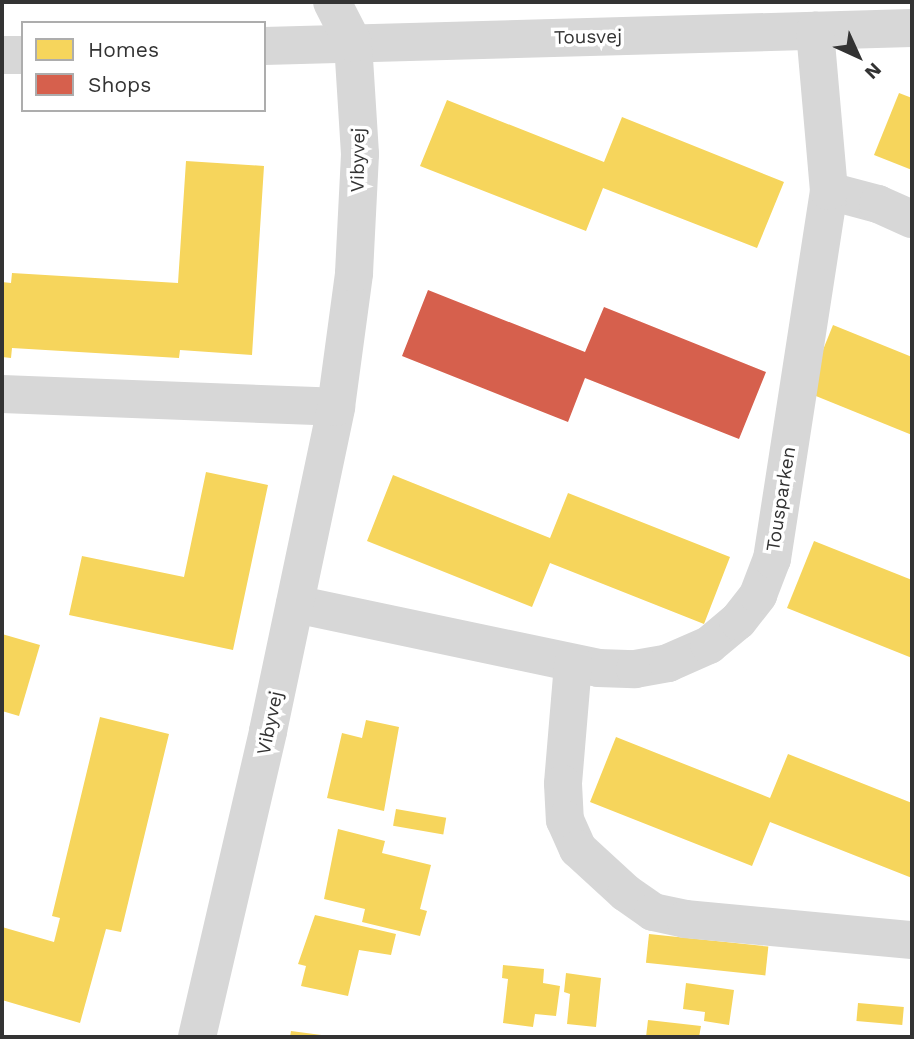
<!DOCTYPE html>
<html>
<head>
<meta charset="utf-8">
<style>
  body { margin:0 }
  #map { position:relative; width:914px; height:1039px; overflow:hidden; background:#fff; font-family:"Work Sans",sans-serif }
  div>[style] { position:absolute }
  .homes>* { inset:0; background:#f6d55c; transform-origin:0 0 }
  .shops>* { inset:0; background:#d6604d }
  .minor>* { height:38px; margin:-19px; padding:0 19px; transform-origin:19px; border-radius:19px; background:#d7d7d7 }
  span { translate:-50% -50%; white-space:nowrap; text-align:center; line-height:1.15; -webkit-text-stroke:7px #fff; paint-order:stroke }
  .street-label { font-size:19px; color:#333 }
  .frame { position:absolute; inset:0; border:4px solid #333; pointer-events:none }
  .legend { position:absolute; left:21px; top:21px; width:245px; height:91px; box-sizing:border-box; background:#fff; border:2px solid #adadad; margin:0; padding:9px 12px; list-style:none; font-size:21px; color:#333 }
  .legend li { display:flex; align-items:center; gap:14px; height:35px }
  .legend b { width:35px; border:2px solid #adadad }
  .north { position:absolute; left:823px; top:21px; width:70px; height:70px; -webkit-text-stroke:5px #fff; paint-order:stroke; rotate:135deg; font-size:19px; font-weight:700; line-height:28px; text-align:center; color:#333 }
  .north::after { content:''; display:block; margin:auto; width:24px; height:32px; background:#333; clip-path:polygon(50% 0,100% 100%,50% 72%,0 100%) }
</style>
</head>
<body>
<div id="map">
  <div class="homes">
    <div style="clip-path:polygon(899px 93px,912px 98px,912px 170px,874px 155px)"></div>
    <div style="clip-path:polygon(447px 100px,604px 162px,622px 117px,784px 182px,757px 248px,603px 188px,586px 231px,420px 166px)"></div>
    <div style="clip-path:polygon(186px 161px,264px 166px,252px 355px,180px 350px,179px 358px,12px 348px,11px 358px,2px 357px,2px 282px,11px 283px,12px 273px,178px 283px)"></div>
    <div style="clip-path:polygon(833px 325px,912px 357px,912px 435px,806px 392px)"></div>
    <div style="clip-path:polygon(206px 472px,268px 485px,233px 650px,69px 615px,82px 556px,184px 577px)"></div>
    <div style="clip-path:polygon(393px 475px,550px 538px,568px 493px,730px 557px,704px 624px,550px 563px,532px 607px,367px 541px)"></div>
    <div style="clip-path:polygon(814px 541px,912px 580px,912px 658px,787px 608px)"></div>
    <div style="clip-path:polygon(2px 634px,40px 645px,19px 716px,2px 711px)"></div>
    <div style="clip-path:polygon(100px 717px,169px 734px,121px 932px,106px 929px,80px 1023px,2px 1000px,2px 927px,54px 942px,60px 918px,52px 916px)"></div>
    <div style="clip-path:polygon(366px 720px,399px 727px,384px 811px,327px 798px,342px 733px,362px 738px)"></div>
    <div style="clip-path:polygon(616px 737px,770px 798px,788px 754px,912px 803px,912px 878px,770px 822px,752px 866px,590px 802px)"></div>
    <div style="left:396px;top:809px;width:51px;height:17px;rotate:10deg"></div>
    <div style="clip-path:polygon(338px 829px,385px 841px,382px 853px,431px 865px,420px 909px,427px 911px,420px 936px,362px 922px,365px 909px,324px 899px)"></div>
    <div style="clip-path:polygon(315px 915px,396px 934px,391px 955px,359px 950px,348px 996px,301px 986px,306px 966px,298px 964px)"></div>
    <div style="left:649px;top:934px;width:120px;height:29px;rotate:6deg"></div>
    <div style="clip-path:polygon(503px 965px,544px 969px,543px 983px,560px 986px,556px 1016px,535px 1014px,533px 1027px,503px 1023px,508px 979px,502px 978px)"></div>
    <div style="clip-path:polygon(566px 973px,601px 978px,596px 1027px,567px 1024px,570px 994px,564px 992px)"></div>
    <div style="clip-path:polygon(686px 983px,734px 990px,729px 1025px,704px 1021px,705px 1012px,683px 1009px)"></div>
    <div style="left:858px;top:1003px;width:46px;height:18px;rotate:5deg"></div>
    <div style="clip-path:polygon(648px 1020px,701px 1026px,699px 1037px,646px 1037px)"></div>
    <div style="clip-path:polygon(291px 1031px,329px 1036px,329px 1037px,290px 1037px)"></div>
  </div>
  <div class="shops">
    <div style="clip-path:polygon(428px 290px,585px 352px,604px 307px,766px 372px,739px 439px,585px 378px,568px 422px,402px 356px)"></div>
  </div>
  <div class="minor">
    <div style="left:264px;top:46px;width:648px;rotate:-1.59deg"></div>
    <div style="left:2px;top:55px;width:21px"></div>
    <div style="left:829px;top:191px;width:51px;rotate:14.9deg"></div>
    <div style="left:878px;top:204px;width:37px;rotate:24deg"></div>
    <div style="left:2px;top:394px;width:334px;rotate:2.2deg"></div>
    <div style="left:295px;top:604px;width:310px;rotate:11.9deg"></div>
    <div style="left:598px;top:668px;width:37px;rotate:2deg"></div>
    <div style="left:635px;top:669px;width:34px;rotate:-10deg"></div>
    <div style="left:668px;top:663px;width:45px;rotate:-23.7deg"></div>
    <div style="left:709px;top:645px;width:38px;rotate:-40deg"></div>
    <div style="left:738px;top:621px;width:33px;rotate:-52deg"></div>
    <div style="left:758px;top:595px;width:39px;rotate:-69deg"></div>
    <div style="left:772px;top:559px;width:372px;rotate:-81.2deg"></div>
    <div style="left:829px;top:191px;width:161px;rotate:-95deg"></div>
    <div style="left:573px;top:664px;width:120px;rotate:94.8deg"></div>
    <div style="left:563px;top:784px;width:36px;rotate:87deg"></div>
    <div style="left:565px;top:820px;width:32px;rotate:66deg"></div>
    <div style="left:578px;top:849px;width:65px;rotate:42.5deg"></div>
    <div style="left:626px;top:893px;width:33px;rotate:35deg"></div>
    <div style="left:653px;top:912px;width:33px;rotate:12deg"></div>
    <div style="left:685px;top:919px;width:228px;rotate:5.3deg"></div>
    <div style="left:197px;top:1037px;width:314px;rotate:-76.9deg"></div>
    <div style="left:268px;top:731px;width:331px;rotate:-78.1deg"></div>
    <div style="left:336px;top:407px;width:135px;rotate:-82.3deg"></div>
    <div style="left:354px;top:273px;width:119px;rotate:-87.1deg"></div>
    <div style="left:360px;top:154px;width:111px;rotate:-93.6deg"></div>
    <div style="left:353px;top:43px;width:46px;rotate:-117.1deg"></div>
  </div>
  <div class="street-label">
    <span style="left:588px;top:37px;rotate:-1deg">Tousvej</span>
    <span style="left:358px;top:160px;rotate:-89deg">Vibyvej</span>
    <span style="left:781px;top:499px;rotate:-81deg">Tousparken</span>
    <span style="left:270px;top:723px;rotate:-78deg">Vibyvej</span>
  </div>
  <div class="frame"></div>
  <ul class="legend">
  <li><b style="height:19px;background:#f6d55c"></b>Homes</li>
  <li><b style="height:19px;background:#d6604d"></b>Shops</li>
  </ul>
  <div class="north">N</div>
</div>
</body>
</html>
